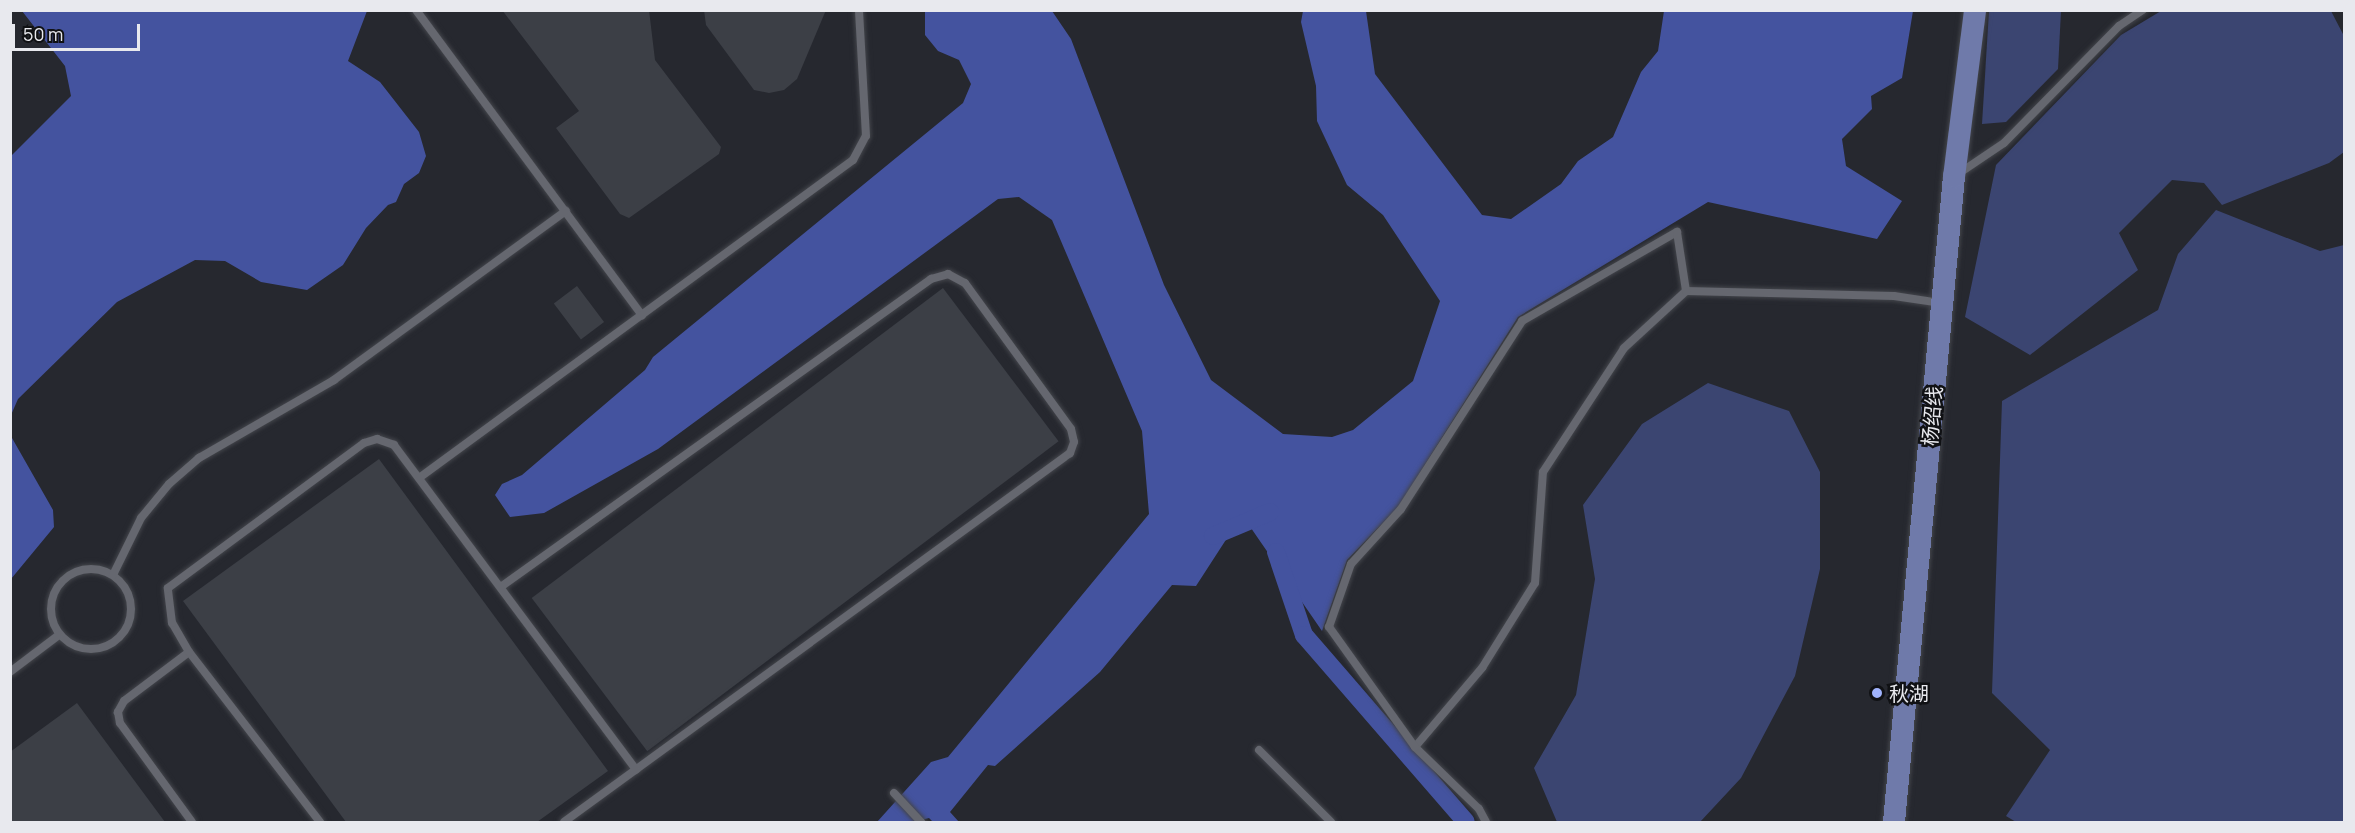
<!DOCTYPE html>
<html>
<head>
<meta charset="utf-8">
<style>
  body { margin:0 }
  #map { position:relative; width:2355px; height:833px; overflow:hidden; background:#26282f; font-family:Manrope,"Noto Sans SC",sans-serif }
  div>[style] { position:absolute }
  .green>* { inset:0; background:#3b4571 }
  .water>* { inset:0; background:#44539f }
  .canal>* { height:18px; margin:-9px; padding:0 9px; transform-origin:9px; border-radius:9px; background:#44539f }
  .building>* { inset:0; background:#3c3f46; transform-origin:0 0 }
  .roads { filter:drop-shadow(0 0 2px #43454b) drop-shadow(0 0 2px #43454b) }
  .lane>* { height:8px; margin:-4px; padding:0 4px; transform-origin:4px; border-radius:4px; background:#65676f }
  .lane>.ring { margin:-4px; padding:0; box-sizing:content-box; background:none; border:8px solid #65676f; border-radius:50% }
  .primary>* { height:22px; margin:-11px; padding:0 11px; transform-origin:11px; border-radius:11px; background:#6f7aaa }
  .dots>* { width:16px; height:16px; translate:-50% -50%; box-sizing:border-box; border:3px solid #101114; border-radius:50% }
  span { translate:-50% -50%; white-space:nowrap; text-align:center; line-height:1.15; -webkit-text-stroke:5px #101114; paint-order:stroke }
  .street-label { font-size:20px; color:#e8e9ee }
  .poi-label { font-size:20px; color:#e8e9ee }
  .left { translate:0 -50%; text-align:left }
  .frame { position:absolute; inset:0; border:12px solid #e8e9ee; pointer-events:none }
  .scale { position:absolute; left:12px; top:24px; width:128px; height:27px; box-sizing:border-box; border:3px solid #e8e9ee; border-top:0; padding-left:8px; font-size:18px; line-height:21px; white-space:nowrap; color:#e8e9ee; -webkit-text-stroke:4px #101114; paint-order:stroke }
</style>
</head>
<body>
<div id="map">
  <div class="green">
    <div style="clip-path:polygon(1989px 11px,2061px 11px,2058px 69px,2006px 122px,1982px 124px)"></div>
    <div style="clip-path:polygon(2161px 11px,2331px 11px,2344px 36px,2344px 152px,2329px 163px,2222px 205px,2204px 183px,2172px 180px,2119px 233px,2138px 270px,2030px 355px,1965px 317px,1996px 165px,2121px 35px)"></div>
    <div style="clip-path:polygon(2216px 210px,2320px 251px,2344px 245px,2344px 822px,2016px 822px,2006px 816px,2050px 750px,1992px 693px,2002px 401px,2158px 310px,2178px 254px)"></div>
    <div style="clip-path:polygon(1708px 383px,1789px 411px,1820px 472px,1820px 569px,1795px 676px,1741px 778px,1700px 822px,1557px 822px,1534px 768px,1576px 695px,1595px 579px,1583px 505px,1642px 424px)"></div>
  </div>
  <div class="water">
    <div style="clip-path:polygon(22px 11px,367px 11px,348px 61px,380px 82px,419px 132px,426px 156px,419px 173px,404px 184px,396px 202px,388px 205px,366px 228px,343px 265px,307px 290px,261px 282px,225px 261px,195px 260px,117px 302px,18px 399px,11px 415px,11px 156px,71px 96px,65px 66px)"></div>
    <div style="clip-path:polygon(925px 11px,1052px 11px,1071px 39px,1164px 285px,1211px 380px,1283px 434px,1332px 437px,1353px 430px,1413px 381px,1440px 301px,1383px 215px,1347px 185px,1317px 121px,1316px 86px,1301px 22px,1303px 11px,1366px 11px,1375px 74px,1482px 215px,1511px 219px,1561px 184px,1578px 161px,1613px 137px,1641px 72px,1658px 51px,1664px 11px,1913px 11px,1902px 78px,1871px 96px,1872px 109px,1842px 139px,1846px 166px,1902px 201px,1877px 239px,1708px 202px,1518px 317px,1398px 507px,1347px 560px,1322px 631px,1242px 515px,1196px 586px,1172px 585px,1100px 672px,995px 766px,988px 765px,950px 812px,959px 822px,933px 822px,929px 818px,914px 822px,877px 822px,931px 762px,948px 757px,1149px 514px,1142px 431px,1052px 220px,1019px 197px,998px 199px,658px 449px,544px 513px,510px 517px,495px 495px,502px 484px,522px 475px,645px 370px,653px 357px,963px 103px,971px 84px,959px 60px,938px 51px,925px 35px)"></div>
    <div style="clip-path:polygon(11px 427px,12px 438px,53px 510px,54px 527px,11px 579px)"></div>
  </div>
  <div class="canal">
    <div style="left:1213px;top:536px;width:62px;rotate:-22.8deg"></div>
    <div style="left:1276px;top:552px;width:88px;rotate:71.4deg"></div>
    <div style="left:1304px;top:635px;width:247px;rotate:49.1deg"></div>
  </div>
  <div class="building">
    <div style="clip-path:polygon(502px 10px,649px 10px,655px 60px,721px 147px,719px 154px,629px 218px,620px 214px,556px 128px,579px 111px)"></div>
    <div style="clip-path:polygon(704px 10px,826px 10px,797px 79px,784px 90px,769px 93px,754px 90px,706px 25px)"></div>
    <div style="left:577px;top:286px;width:45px;height:29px;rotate:53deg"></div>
    <div style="left:943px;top:288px;width:192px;height:515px;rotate:53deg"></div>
    <div style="clip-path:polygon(379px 459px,608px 771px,537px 822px,346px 822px,183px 601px)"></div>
    <div style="clip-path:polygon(77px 703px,165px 822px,10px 822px,10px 752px)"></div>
  </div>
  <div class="roads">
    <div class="lane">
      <div style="left:416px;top:10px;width:380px;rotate:53.5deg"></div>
      <div style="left:1958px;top:174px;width:55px;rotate:-34deg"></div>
      <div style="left:2004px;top:143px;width:164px;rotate:-45.5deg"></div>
      <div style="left:2119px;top:26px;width:29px;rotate:-34deg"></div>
      <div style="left:419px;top:478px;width:538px;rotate:-36.23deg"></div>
      <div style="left:853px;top:160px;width:27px;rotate:-62deg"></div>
      <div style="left:866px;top:136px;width:126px;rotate:-93.2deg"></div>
      <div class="ring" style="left:51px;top:569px;width:72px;height:72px"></div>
      <div style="left:113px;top:575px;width:64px;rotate:-63.8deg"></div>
      <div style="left:141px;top:518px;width:44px;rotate:-50.5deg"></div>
      <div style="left:169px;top:484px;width:40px;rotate:-41deg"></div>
      <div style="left:199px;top:458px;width:156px;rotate:-30deg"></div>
      <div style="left:334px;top:380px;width:287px;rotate:-36.1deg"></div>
      <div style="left:502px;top:586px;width:528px;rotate:-35.59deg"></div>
      <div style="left:931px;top:279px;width:18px;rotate:-16deg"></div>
      <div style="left:948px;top:274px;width:19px;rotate:28deg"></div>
      <div style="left:965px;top:283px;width:180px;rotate:54deg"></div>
      <div style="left:1071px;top:429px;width:13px;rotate:77deg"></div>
      <div style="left:1074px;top:442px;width:12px;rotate:110deg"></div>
      <div style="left:1070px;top:453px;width:626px;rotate:143.9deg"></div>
      <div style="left:189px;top:652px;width:81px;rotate:143deg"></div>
      <div style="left:124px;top:701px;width:13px;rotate:119deg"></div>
      <div style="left:118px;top:712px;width:11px;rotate:80deg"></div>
      <div style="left:120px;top:723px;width:122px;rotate:54deg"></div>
      <div style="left:10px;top:672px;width:61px;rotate:-37.1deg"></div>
      <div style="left:1415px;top:747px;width:104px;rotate:-49.7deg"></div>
      <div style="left:1482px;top:668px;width:100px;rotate:-58.1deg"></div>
      <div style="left:1535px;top:583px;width:111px;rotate:-85.9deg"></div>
      <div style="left:1543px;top:472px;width:148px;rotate:-56.8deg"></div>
      <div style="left:1624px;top:348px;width:84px;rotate:-42.6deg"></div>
      <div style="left:1686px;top:291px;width:208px;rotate:1.4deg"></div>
      <div style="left:1894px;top:296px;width:48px;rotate:8.5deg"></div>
      <div style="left:1259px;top:750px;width:102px;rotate:45deg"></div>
      <div style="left:894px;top:793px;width:40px;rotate:47deg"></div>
      <div style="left:320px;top:822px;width:215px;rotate:-127.6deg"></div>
      <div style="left:189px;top:652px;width:34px;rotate:-120deg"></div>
      <div style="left:172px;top:623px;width:35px;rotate:-97deg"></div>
      <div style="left:168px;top:588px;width:244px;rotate:-36.5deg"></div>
      <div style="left:364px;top:443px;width:14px;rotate:-17deg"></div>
      <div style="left:377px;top:439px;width:18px;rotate:19deg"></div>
      <div style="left:394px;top:445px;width:405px;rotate:53.3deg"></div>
      <div style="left:1486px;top:822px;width:15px;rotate:-118deg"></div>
      <div style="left:1479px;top:809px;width:89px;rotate:-135.9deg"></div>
      <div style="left:1415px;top:747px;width:148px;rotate:-125.6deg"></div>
      <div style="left:1329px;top:627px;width:67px;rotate:-70.8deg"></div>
      <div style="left:1351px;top:564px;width:74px;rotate:-47.7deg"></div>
      <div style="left:1401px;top:509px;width:224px;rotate:-57.2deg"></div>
      <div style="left:1522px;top:321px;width:179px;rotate:-29.9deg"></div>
      <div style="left:1677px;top:232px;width:60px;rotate:81.3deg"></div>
    </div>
    <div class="primary">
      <div style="left:1894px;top:822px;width:648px;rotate:-84.69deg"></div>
      <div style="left:1954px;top:177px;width:168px;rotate:-82.8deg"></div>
    </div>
  </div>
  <div class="dots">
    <div style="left:1877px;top:693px;background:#a0b3fd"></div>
  </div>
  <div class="street-label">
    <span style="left:1932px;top:416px;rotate:-85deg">杨绍线</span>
  </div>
  <div class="poi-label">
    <span class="left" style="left:1889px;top:693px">秋湖</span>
  </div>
  <div class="frame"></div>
  <div class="scale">50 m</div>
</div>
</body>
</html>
